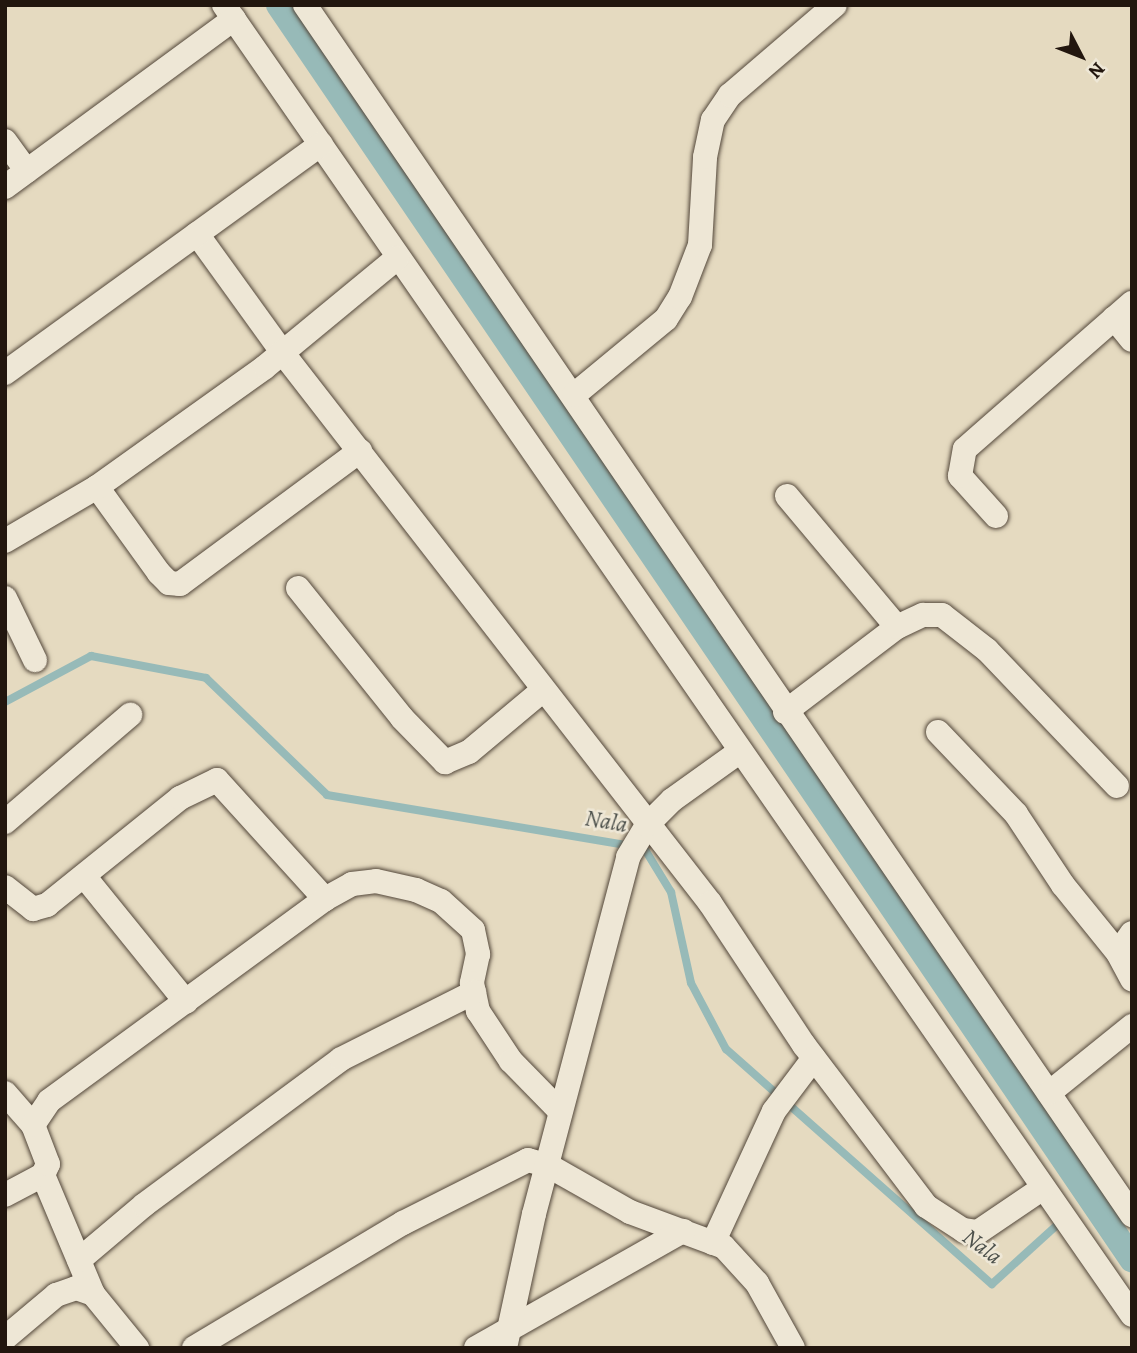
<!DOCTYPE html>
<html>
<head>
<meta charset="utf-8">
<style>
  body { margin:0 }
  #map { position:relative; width:1137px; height:1353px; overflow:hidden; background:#e5dac0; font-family:Alegreya,serif }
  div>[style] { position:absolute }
  .stream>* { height:8px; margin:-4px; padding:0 4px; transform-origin:4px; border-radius:4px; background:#97bab8 }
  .canal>* { height:26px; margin:-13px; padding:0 13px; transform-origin:13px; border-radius:13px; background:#97bab8 }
  .roads { filter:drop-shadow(0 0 2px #53473a) drop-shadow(0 0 2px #53473a) }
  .street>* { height:24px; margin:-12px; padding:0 12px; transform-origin:12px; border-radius:12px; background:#eee7d6 }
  span { translate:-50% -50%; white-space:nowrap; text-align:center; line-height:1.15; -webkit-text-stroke:5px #eee7d6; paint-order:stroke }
  .water-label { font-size:23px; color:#4b4f4a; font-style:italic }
  .frame { position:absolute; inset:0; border:7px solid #22160e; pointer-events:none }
  .north { position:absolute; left:1046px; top:21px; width:70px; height:70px; -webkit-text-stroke:5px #eee7d6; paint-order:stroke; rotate:132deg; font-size:19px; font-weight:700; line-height:28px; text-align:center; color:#22160e }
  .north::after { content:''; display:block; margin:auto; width:24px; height:32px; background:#22160e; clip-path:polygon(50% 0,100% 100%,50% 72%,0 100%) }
</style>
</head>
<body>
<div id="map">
  <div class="stream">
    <div style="left:5px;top:702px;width:98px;rotate:-28.1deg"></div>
    <div style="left:91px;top:656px;width:117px;rotate:10.8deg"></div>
    <div style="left:206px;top:678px;width:168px;rotate:44deg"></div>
    <div style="left:327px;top:795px;width:321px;rotate:9.5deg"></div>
    <div style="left:644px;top:848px;width:52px;rotate:58.5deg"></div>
    <div style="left:671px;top:892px;width:93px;rotate:77.6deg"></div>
    <div style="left:691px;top:983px;width:75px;rotate:62.1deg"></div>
    <div style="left:726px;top:1049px;width:355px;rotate:41.5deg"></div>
    <div style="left:992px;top:1284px;width:88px;rotate:-42.2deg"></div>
  </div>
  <div class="canal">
    <div style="left:279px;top:5px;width:1517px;rotate:55.78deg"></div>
  </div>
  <div class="roads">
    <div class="street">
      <div style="left:224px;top:5px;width:1594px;rotate:55.27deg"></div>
      <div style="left:305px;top:5px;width:1466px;rotate:55.65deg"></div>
      <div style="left:5px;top:141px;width:37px;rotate:54deg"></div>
      <div style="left:5px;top:187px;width:284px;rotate:-36.3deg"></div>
      <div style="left:197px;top:234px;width:145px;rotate:54.2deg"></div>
      <div style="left:282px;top:352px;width:698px;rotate:52.16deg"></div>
      <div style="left:710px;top:903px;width:170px;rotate:56.5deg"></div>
      <div style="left:804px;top:1045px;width:202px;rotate:52.8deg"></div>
      <div style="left:926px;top:1206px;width:44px;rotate:33deg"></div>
      <div style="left:963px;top:1230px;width:15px;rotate:8deg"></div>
      <div style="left:978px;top:1232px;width:78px;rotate:-34.1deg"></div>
      <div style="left:1114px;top:318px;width:28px;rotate:51deg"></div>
      <div style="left:5px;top:373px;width:390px;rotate:-35.9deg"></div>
      <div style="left:574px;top:395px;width:119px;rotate:-39.6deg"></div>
      <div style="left:666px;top:319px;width:26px;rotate:-58deg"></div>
      <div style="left:680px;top:297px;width:56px;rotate:-69deg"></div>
      <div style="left:700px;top:245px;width:88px;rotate:-86.7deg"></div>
      <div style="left:705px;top:157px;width:38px;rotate:-78deg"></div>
      <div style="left:713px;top:120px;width:30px;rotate:-56deg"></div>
      <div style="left:730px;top:95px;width:138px;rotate:-40.6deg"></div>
      <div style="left:97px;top:487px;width:106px;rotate:54.2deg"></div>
      <div style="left:159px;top:573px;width:14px;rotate:45deg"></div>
      <div style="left:169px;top:583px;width:11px;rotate:5deg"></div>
      <div style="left:180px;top:584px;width:224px;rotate:-36.5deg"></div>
      <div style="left:787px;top:496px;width:171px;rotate:50deg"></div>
      <div style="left:996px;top:516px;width:54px;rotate:-132deg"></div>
      <div style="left:960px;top:476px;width:27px;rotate:-80deg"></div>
      <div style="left:965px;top:449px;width:222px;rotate:-41.2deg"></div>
      <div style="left:5px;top:541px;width:107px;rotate:-30.4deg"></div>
      <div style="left:97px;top:487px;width:206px;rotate:-35.5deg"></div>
      <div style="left:265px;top:367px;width:171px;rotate:-39.5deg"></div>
      <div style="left:298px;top:588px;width:166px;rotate:51.3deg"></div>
      <div style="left:402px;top:718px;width:62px;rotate:45.7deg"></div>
      <div style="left:445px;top:762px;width:26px;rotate:-23deg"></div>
      <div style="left:469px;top:752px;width:95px;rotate:-39.9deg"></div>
      <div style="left:5px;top:598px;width:69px;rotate:64.2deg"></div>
      <div style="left:785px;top:712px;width:141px;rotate:-37.2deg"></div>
      <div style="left:897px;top:627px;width:29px;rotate:-25deg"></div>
      <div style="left:923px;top:615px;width:19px"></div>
      <div style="left:942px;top:615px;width:57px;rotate:37.9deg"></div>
      <div style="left:987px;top:650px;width:188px;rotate:46.3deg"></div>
      <div style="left:938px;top:732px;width:113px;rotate:46.4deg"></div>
      <div style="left:1016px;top:814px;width:85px;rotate:56.5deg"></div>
      <div style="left:1063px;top:885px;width:87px;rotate:51deg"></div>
      <div style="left:5px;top:822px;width:165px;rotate:-40.6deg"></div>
      <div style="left:84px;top:876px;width:162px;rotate:51deg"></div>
      <div style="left:5px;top:887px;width:36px;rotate:38deg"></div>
      <div style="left:33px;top:909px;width:15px;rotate:-16deg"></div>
      <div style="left:47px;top:905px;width:171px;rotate:-38.8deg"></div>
      <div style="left:180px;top:798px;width:41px;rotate:-25.9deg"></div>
      <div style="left:217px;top:780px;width:161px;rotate:47.8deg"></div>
      <div style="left:1132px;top:933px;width:24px;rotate:125deg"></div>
      <div style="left:1118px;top:953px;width:30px;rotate:62deg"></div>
      <div style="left:5px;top:1093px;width:43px;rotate:48.8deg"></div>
      <div style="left:1049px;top:1093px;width:107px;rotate:-38.9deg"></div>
      <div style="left:43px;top:1175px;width:129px;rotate:67.2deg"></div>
      <div style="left:93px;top:1294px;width:70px;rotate:50.8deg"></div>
      <div style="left:5px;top:1195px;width:43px;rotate:-27.8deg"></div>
      <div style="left:43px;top:1175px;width:12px;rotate:-66deg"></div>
      <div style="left:48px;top:1164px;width:42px;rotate:-111deg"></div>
      <div style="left:33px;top:1125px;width:29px;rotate:-56deg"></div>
      <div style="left:49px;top:1101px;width:342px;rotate:-36.2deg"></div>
      <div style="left:325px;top:899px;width:31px;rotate:-29deg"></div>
      <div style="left:352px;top:884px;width:24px;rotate:-7deg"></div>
      <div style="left:376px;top:881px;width:41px;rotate:12.7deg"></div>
      <div style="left:416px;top:890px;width:27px;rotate:24deg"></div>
      <div style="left:441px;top:901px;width:43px;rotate:42.2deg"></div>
      <div style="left:473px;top:930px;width:25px;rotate:78deg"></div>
      <div style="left:478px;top:954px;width:30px;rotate:102deg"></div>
      <div style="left:472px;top:983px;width:29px;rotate:78deg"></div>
      <div style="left:478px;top:1011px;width:60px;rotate:56.6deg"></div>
      <div style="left:511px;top:1061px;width:70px;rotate:45.6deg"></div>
      <div style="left:713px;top:1243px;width:145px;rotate:-65.2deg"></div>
      <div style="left:774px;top:1111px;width:66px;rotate:-53deg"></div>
      <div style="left:79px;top:1260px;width:85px;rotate:-40.2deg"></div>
      <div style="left:144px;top:1205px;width:245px;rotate:-36.5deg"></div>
      <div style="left:341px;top:1059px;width:149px;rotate:-26.7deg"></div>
      <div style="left:5px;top:1338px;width:67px;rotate:-40.1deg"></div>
      <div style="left:56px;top:1295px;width:21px;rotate:-19deg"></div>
      <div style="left:76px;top:1288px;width:18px;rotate:19deg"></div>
      <div style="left:194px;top:1348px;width:244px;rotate:-30.9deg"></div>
      <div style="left:403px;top:1223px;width:140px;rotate:-26.7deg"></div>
      <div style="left:528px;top:1160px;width:22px;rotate:16deg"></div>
      <div style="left:549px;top:1166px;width:93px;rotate:29.6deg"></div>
      <div style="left:630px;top:1212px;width:100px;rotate:20.4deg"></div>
      <div style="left:724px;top:1247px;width:49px;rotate:47.5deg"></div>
      <div style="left:757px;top:1283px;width:74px;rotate:61deg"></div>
      <div style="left:476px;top:1348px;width:238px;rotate:-29.5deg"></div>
      <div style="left:505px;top:1348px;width:137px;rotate:-77.8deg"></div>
      <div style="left:534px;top:1214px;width:369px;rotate:-75.2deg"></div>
      <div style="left:628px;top:857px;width:37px;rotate:-59deg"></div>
      <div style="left:647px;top:825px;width:35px;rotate:-45deg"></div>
      <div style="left:672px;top:800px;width:82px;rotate:-35.6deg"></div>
    </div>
  </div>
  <div class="water-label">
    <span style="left:606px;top:822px;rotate:10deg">Nala</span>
    <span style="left:982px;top:1247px;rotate:37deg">Nala</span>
  </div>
  <div class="frame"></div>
  <div class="north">N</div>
</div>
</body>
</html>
